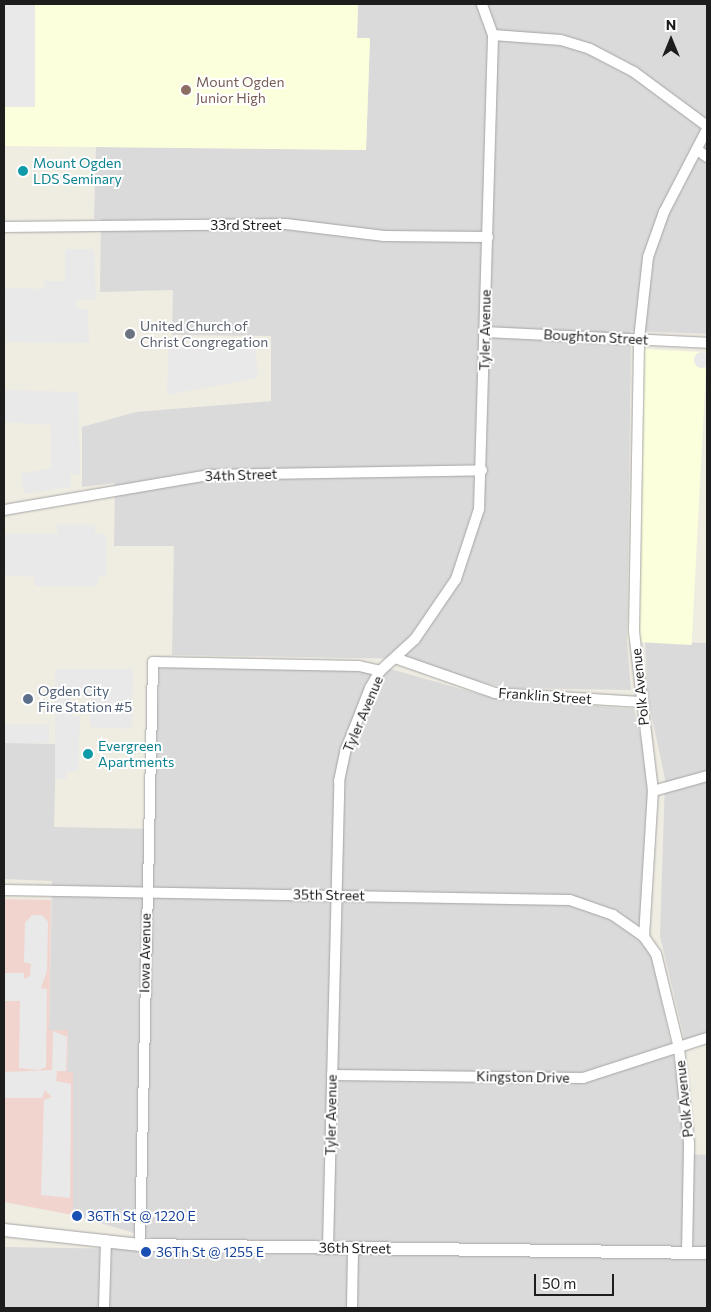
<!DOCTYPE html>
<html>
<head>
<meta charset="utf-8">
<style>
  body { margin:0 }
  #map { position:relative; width:711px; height:1312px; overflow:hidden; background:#efece2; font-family:Commissioner,sans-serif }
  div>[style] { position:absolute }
  .residential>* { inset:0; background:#dbdada }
  .commercial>* { inset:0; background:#f2d4cf }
  .education>* { inset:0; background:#fbffdb; transform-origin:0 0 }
  .parking>* { inset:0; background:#e9e9e9; transform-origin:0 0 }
  .round { border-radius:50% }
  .roads { filter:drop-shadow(0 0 1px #a4a4a4) drop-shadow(0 0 1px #a4a4a4) }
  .minor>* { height:10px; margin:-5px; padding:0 5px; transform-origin:5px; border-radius:5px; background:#fff }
  .tertiary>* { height:12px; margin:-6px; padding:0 6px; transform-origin:6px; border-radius:6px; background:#fff }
  .dots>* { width:14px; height:14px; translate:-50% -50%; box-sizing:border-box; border:2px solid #fff; border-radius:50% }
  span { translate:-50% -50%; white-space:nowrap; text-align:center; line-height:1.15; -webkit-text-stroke:4px #fff; paint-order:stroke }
  .education-label { font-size:14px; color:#785e54 }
  .left { translate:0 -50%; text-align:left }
  .culture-label { font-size:14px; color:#0d838f }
  .street-label { font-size:14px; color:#1d1d1d }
  .worship-label { font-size:14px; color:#5b616d }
  .service-label { font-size:14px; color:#4e5e75 }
  .transit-label { font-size:14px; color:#164399 }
  .frame { position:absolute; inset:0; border:5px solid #1d1d1d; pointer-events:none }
  .north { position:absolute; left:646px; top:15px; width:50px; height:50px; -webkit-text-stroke:4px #fff; paint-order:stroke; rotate:0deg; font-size:14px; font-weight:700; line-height:20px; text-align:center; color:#1d1d1d }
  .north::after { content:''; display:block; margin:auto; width:18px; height:22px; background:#1d1d1d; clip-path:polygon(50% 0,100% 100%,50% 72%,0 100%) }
  .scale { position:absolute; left:534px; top:1274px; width:80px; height:22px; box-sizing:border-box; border:2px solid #1d1d1d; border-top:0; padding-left:6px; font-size:15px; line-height:18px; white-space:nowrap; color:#1d1d1d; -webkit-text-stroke:4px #fff; paint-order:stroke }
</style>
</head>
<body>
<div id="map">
  <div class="residential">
    <div style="clip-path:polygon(358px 4px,707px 4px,707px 334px,631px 331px,627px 641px,631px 690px,506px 688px,442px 673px,414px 659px,172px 655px,174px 546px,114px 546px,115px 483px,82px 487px,82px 427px,136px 412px,271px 401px,271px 336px,172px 335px,173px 290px,100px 292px,101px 219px,94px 219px,96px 147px,366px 150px,370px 38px,357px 38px)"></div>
    <div style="clip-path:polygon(645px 642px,707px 643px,707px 1034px,685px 1041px,660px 936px,665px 779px,648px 699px)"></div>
    <div style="clip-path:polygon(159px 668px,387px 668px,493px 698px,634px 709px,653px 790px,645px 927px,671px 1043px,689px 1154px,707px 1155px,707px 1248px,155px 1239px,73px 1215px,73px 1073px,67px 1072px,68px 1031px,49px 1030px,52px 881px,4px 879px,4px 743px,56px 744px,54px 827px,153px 829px)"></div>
    <div style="clip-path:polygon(4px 1247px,707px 1258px,707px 1308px,4px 1308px)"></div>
  </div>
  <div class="commercial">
    <div style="clip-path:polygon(4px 899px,51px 900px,49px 1030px,68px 1030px,67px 1072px,73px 1072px,73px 1215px,4px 1202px)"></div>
  </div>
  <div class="education">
    <div style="clip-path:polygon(4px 4px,358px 4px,357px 38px,370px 38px,366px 150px,4px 146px)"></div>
    <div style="left:643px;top:349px;width:64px;height:293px;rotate:3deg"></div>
  </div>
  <div class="parking">
    <div style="left:4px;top:4px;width:31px;height:103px"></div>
    <div style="clip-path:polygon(65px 249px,94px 249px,96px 300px,76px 300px,77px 309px,88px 309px,89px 343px,6px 342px,5px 288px,44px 289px,44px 281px,65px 281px)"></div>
    <div style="clip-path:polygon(255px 345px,258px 378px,167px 395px,168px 349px)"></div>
    <div class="round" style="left:694px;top:352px;width:16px;height:16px"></div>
    <div style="clip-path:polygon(5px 390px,78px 392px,80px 474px,70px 475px,71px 487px,24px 494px,21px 474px,51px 468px,51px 425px,5px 422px)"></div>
    <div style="clip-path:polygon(57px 524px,95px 525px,95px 533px,106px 534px,106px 577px,99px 576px,97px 586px,35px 586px,34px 577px,4px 575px,5px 534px,57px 534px)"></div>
    <div style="clip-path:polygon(55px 669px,133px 669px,132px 729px,90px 727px,91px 697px,71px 697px,72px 716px,80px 716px,78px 771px,67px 771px,66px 779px,55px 779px)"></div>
    <div style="left:4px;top:724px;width:45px;height:19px"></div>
    <div style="clip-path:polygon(32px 915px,42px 915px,48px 922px,47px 971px,41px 988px,47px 989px,46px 1067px,39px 1070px,19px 1068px,20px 1001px,4px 1001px,4px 973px,24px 973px,24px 979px,30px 976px,31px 964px,24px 962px,25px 923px)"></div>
    <div style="clip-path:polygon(53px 1031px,67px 1037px,66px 1071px,57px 1071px,56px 1081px,71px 1084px,70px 1198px,41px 1195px,44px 1100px,52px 1097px,45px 1090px,42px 1098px,4px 1098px,4px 1072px,52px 1070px)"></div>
  </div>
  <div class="roads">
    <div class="minor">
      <div style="left:493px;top:35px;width:68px;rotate:4.2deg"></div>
      <div style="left:561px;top:40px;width:30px;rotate:17deg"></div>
      <div style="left:590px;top:49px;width:50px;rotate:27.6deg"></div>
      <div style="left:634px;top:72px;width:91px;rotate:36.5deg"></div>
      <div style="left:699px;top:151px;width:10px;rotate:37deg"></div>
      <div style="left:4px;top:227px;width:282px;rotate:-0.6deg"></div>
      <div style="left:286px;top:224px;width:99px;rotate:7deg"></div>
      <div style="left:384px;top:236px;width:104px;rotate:0.6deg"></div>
      <div style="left:485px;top:332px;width:222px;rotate:2.8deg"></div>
      <div style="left:4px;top:510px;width:208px;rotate:-9.7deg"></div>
      <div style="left:209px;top:475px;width:273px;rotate:-1deg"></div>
      <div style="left:395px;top:658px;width:106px;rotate:19.3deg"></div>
      <div style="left:495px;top:693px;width:146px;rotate:3.5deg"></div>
      <div style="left:653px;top:791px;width:56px;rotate:-15.5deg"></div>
      <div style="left:4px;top:890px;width:566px;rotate:1.01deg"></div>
      <div style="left:570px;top:900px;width:46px;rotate:19.2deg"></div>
      <div style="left:613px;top:915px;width:38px;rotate:35deg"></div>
      <div style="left:332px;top:1075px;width:251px;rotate:0.7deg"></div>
      <div style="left:583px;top:1078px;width:130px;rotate:-17.9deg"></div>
      <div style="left:140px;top:1245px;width:583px;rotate:-88.72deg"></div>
      <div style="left:153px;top:662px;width:206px;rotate:1.1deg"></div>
      <div style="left:359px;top:666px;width:22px;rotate:13deg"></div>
      <div style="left:328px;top:1247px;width:466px;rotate:-88.6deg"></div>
      <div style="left:339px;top:781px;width:33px;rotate:-78deg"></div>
      <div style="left:346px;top:749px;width:66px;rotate:-68.5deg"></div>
      <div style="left:370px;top:688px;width:20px;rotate:-60deg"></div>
      <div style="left:380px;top:671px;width:47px;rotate:-42.4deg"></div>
      <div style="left:415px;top:639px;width:73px;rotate:-55.7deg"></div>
      <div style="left:456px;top:579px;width:74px;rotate:-71.8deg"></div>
      <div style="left:479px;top:509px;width:474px;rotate:-88.3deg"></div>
      <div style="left:493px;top:35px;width:33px;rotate:-110deg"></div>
      <div style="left:687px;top:1252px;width:109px;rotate:-88.9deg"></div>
      <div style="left:689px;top:1143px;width:96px;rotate:-96deg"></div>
      <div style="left:679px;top:1048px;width:97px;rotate:-103.7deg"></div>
      <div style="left:656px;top:954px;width:21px;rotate:-125deg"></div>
      <div style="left:644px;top:937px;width:146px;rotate:-86.5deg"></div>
      <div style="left:653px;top:791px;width:161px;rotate:-96.8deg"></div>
      <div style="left:634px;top:631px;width:292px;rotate:-89deg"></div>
      <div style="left:639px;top:339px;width:82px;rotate:-83.7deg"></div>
      <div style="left:648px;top:257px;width:48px;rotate:-70.4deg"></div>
      <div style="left:664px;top:212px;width:93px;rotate:-62.6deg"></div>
      <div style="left:104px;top:1308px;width:68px;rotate:-88.3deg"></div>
      <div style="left:352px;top:1308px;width:60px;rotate:-89deg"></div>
    </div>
    <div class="tertiary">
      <div style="left:4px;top:1230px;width:137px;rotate:6.3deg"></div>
      <div style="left:140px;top:1245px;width:567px;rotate:0.81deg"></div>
    </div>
  </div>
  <div class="dots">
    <div style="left:186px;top:90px;background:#8d6e63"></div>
    <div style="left:23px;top:171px;background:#0f9aa8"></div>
    <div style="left:130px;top:334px;background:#6b7280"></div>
    <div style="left:28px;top:699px;background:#5c6f8a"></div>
    <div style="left:88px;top:754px;background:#0f9aa8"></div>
    <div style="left:77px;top:1216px;background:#1a4fb4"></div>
    <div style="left:146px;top:1252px;background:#1a4fb4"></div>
  </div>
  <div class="education-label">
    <span class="left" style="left:196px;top:90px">Mount Ogden<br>Junior High</span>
  </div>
  <div class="culture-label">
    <span class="left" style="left:33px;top:171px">Mount Ogden<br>LDS Seminary</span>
    <span class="left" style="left:98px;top:754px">Evergreen<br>Apartments</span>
  </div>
  <div class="street-label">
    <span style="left:246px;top:225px">33rd Street</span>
    <span style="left:485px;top:330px;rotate:-89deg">Tyler Avenue</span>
    <span style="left:596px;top:337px;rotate:3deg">Boughton Street</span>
    <span style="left:241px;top:475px;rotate:-2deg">34th Street</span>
    <span style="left:640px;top:687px;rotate:-96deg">Polk Avenue</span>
    <span style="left:545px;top:696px;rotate:4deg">Franklin Street</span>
    <span style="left:363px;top:714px;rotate:-67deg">Tyler Avenue</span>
    <span style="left:329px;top:895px;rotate:1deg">35th Street</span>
    <span style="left:145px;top:953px;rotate:-89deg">Iowa Avenue</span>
    <span style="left:523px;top:1077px;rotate:1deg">Kingston Drive</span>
    <span style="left:684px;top:1099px;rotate:-96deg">Polk Avenue</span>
    <span style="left:331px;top:1115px;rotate:-89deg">Tyler Avenue</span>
    <span style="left:355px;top:1248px;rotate:1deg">36th Street</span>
  </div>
  <div class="worship-label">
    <span class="left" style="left:140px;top:334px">United Church of<br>Christ Congregation</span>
  </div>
  <div class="service-label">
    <span class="left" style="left:38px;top:699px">Ogden City<br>Fire Station #5</span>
  </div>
  <div class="transit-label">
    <span class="left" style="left:87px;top:1216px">36Th St @ 1220 E</span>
    <span class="left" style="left:156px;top:1252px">36Th St @ 1255 E</span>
  </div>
  <div class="frame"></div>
  <div class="north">N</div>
  <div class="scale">50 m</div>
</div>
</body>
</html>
